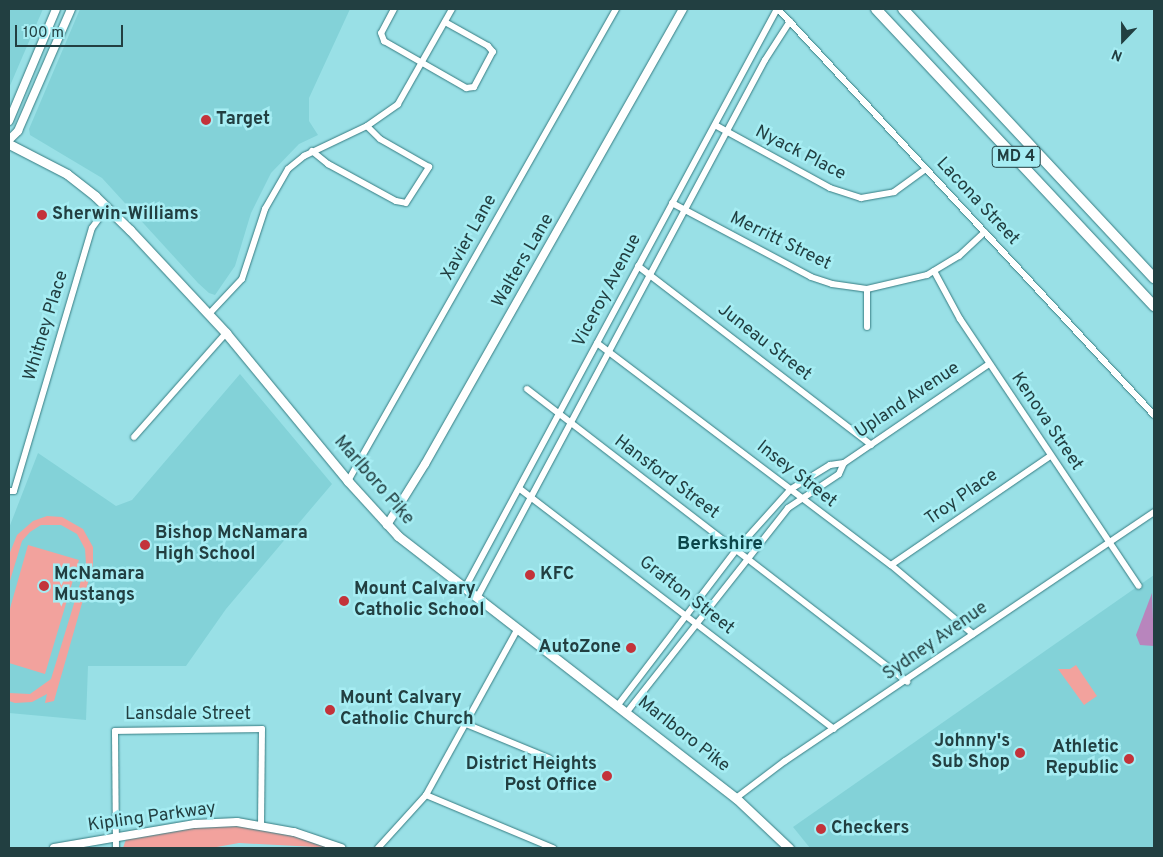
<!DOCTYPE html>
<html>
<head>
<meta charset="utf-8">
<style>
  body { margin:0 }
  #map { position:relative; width:1163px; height:857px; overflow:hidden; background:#99e0e6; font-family:Overpass,sans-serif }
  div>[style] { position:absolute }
  .built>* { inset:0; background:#83d2d8 }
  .green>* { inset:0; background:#f2a29d }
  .water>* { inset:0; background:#b885bd }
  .roads { filter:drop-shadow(0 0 1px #367c82) drop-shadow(0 0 1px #367c82) }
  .minor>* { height:6px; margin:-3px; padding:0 3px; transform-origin:3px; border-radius:3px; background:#fff }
  .tertiary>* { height:8px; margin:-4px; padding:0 4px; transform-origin:4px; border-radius:4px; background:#fff }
  .secondary>* { height:9px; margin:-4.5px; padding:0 4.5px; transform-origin:4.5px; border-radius:4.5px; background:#fff }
  .trunk>* { height:10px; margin:-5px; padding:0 5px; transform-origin:5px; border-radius:5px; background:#fff }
  .dots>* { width:14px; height:14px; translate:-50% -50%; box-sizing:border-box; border:2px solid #a6edf3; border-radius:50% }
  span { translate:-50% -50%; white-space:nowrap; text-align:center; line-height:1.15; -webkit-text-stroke:5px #a6edf3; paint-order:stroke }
  .shield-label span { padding:1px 4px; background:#a6edf3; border:1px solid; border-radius:4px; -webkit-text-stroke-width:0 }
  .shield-label { font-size:16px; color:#223f41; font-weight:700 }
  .poi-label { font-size:18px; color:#223f41; font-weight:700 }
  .left { translate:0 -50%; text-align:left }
  .right { translate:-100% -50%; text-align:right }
  .street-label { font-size:18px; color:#223f41 }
  .neighbourhood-label { font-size:19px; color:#0b464a; font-weight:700 }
  .frame { position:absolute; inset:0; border:10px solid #223f41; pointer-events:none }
  .north { position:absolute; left:1098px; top:15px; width:50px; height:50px; -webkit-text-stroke:4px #a6edf3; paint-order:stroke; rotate:202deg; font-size:14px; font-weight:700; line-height:20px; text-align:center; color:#223f41 }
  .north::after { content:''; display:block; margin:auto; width:18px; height:22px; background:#223f41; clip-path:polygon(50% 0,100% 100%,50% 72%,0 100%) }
  .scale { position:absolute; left:15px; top:25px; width:108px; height:22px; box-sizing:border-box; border:2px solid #223f41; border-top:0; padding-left:6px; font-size:15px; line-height:18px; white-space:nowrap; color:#223f41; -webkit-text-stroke:4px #a6edf3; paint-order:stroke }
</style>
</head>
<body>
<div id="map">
  <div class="built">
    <div style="clip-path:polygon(9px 9px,43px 9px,9px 88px)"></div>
    <div style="clip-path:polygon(80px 9px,350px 9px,309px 98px,309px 121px,318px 135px,299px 144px,271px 173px,251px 213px,235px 266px,215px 295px,209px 293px,198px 283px,102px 178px,30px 135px,29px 129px)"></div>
    <div style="clip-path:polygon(240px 374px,332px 484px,226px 609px,186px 666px,88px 666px,86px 720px,9px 713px,9px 528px,38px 453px,116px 506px,132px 500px)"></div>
    <div style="clip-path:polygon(1154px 575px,1154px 848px,810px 848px,793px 827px)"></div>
  </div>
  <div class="green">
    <div style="clip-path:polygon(47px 516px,62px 517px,83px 529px,93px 547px,93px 565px,54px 701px,45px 703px,47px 694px,32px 702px,15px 703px,9px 701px,9px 693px,30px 694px,51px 679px,86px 564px,85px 549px,77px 534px,61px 525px,41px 525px,30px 532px,22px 541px,9px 584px,9px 555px,17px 535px,33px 521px)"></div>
    <div style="clip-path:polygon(28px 545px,79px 560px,45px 674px,9px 663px,9px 612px)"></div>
    <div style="clip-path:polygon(1076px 665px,1097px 696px,1084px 705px,1058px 669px,1070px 669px)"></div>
    <div style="clip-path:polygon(228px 825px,288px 832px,334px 848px,239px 843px,211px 848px,123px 848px,126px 839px,195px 827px)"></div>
  </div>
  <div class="water">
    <div style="clip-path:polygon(1152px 593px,1154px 646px,1140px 645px,1136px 635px)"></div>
  </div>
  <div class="roads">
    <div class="minor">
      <div style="left:394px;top:9px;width:27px;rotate:118deg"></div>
      <div style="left:381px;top:33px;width:9px;rotate:69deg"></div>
      <div style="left:384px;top:41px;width:95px;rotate:29.8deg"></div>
      <div style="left:466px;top:88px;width:8px;rotate:-7deg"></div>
      <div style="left:474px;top:87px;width:40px;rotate:-62deg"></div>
      <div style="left:493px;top:52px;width:8px;rotate:-130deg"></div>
      <div style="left:488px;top:46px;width:49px;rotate:-150.8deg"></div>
      <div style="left:778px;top:9px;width:553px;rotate:47.2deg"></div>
      <div style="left:715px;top:125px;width:131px;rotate:28.7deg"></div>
      <div style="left:830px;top:188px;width:33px;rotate:18deg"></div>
      <div style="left:861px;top:198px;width:34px;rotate:-10deg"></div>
      <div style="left:894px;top:192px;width:39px;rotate:-36deg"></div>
      <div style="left:312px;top:151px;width:21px;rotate:39deg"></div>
      <div style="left:328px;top:164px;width:77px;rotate:28.6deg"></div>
      <div style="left:396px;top:201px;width:10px;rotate:11deg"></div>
      <div style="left:406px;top:203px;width:43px;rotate:-57.4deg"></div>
      <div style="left:429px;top:167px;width:56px;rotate:-150.3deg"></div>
      <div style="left:380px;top:139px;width:18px;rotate:-135deg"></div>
      <div style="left:672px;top:203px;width:157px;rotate:28deg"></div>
      <div style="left:811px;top:277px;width:22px;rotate:18deg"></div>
      <div style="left:832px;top:284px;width:35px;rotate:8deg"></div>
      <div style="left:867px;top:289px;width:62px;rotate:-13.1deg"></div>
      <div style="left:927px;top:275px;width:37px;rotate:-31deg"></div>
      <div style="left:959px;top:256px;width:35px;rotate:-43deg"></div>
      <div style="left:638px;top:266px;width:294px;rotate:37.5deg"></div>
      <div style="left:934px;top:271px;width:55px;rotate:61.6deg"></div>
      <div style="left:960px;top:319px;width:321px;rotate:56.2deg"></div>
      <div style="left:209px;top:314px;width:48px;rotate:-46.7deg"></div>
      <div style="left:242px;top:279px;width:74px;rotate:-71.8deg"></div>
      <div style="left:265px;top:209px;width:46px;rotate:-60.1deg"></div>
      <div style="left:288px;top:169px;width:21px;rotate:-39deg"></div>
      <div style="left:304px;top:156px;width:70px;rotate:-25.5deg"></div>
      <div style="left:367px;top:126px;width:38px;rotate:-35deg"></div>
      <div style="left:398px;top:104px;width:109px;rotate:-60.4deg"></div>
      <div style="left:867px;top:327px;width:38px;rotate:-90deg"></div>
      <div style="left:597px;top:343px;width:368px;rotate:37.1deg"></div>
      <div style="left:891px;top:565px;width:107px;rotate:40.1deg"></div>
      <div style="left:527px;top:389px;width:480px;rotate:37.6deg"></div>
      <div style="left:134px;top:437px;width:139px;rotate:-48.5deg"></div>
      <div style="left:348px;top:481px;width:543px;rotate:-60.41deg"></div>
      <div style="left:520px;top:489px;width:395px;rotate:37.4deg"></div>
      <div style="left:9px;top:491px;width:5px"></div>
      <div style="left:14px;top:491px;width:274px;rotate:-73.5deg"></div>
      <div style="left:92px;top:228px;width:26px;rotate:-54deg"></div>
      <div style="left:891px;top:565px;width:193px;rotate:-34.4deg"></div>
      <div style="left:465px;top:588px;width:658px;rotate:-61.68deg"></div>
      <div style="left:477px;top:598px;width:610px;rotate:-61.84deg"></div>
      <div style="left:765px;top:60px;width:46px;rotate:-57.3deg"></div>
      <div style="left:618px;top:705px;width:195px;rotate:-52.7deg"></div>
      <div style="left:736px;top:550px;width:82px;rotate:-48deg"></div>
      <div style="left:791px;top:489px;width:46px;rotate:-31.6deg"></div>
      <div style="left:830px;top:465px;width:14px;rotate:-8deg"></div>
      <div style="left:844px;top:463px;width:176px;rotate:-34.3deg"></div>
      <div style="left:627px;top:712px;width:260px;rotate:-51.7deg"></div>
      <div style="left:788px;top:508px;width:61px;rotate:-33.7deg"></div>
      <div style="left:839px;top:474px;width:12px;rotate:-66deg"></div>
      <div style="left:466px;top:724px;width:90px;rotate:22.3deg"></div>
      <div style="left:426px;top:795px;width:138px;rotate:22.7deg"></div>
      <div style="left:736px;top:798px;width:61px;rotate:-37.1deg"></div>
      <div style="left:785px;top:761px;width:445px;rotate:-34deg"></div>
      <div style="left:116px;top:848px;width:117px;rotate:-90.5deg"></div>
      <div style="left:115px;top:731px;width:147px;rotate:-0.8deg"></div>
      <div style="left:262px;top:729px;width:95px;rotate:90.6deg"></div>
      <div style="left:378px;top:848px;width:72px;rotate:-47.8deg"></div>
      <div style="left:426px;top:795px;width:188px;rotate:-61.1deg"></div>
    </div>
    <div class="tertiary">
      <div style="left:9px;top:121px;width:121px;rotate:-67.2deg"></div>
      <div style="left:9px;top:140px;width:13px;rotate:-45deg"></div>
      <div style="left:18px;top:131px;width:133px;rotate:-66.5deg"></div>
      <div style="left:387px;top:525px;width:72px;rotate:-58.1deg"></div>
      <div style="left:425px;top:464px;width:523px;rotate:-60.45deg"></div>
      <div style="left:54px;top:848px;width:143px;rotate:-9.7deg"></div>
      <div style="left:195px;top:824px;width:42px;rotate:-2.7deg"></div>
      <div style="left:237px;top:822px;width:58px;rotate:10deg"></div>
      <div style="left:294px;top:832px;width:50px;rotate:18.8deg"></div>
    </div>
    <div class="secondary">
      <div style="left:9px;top:144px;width:65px;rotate:27.3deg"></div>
      <div style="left:67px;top:174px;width:36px;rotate:38deg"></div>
      <div style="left:95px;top:196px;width:49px;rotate:44.2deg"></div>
      <div style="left:130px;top:230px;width:141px;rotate:47deg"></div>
      <div style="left:226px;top:333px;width:192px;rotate:50.5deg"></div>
      <div style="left:348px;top:481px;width:74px;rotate:47.7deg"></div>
      <div style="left:398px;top:536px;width:428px;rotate:37.8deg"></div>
      <div style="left:736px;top:798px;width:73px;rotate:43.3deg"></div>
    </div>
    <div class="trunk">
      <div style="left:876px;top:9px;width:407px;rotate:46.9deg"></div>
      <div style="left:903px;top:9px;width:368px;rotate:47deg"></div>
    </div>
  </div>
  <div class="dots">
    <div style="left:206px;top:120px;background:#c3333a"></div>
    <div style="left:42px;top:215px;background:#c3333a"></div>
    <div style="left:145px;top:545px;background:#c3333a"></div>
    <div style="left:530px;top:575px;background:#c3333a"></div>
    <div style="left:44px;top:586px;background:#c3333a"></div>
    <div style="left:344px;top:601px;background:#c3333a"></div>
    <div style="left:631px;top:648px;background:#c3333a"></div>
    <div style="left:330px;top:710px;background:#c3333a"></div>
    <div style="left:1020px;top:753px;background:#c3333a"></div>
    <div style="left:1129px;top:759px;background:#c3333a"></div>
    <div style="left:607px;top:776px;background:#c3333a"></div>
    <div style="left:821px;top:829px;background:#c3333a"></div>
  </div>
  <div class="shield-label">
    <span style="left:1016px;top:157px">MD 4</span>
  </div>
  <div class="poi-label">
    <span class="left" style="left:216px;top:120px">Target</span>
    <span class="left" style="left:52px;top:215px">Sherwin-Williams</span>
    <span class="left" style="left:155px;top:545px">Bishop McNamara<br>High School</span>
    <span class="left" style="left:540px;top:575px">KFC</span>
    <span class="left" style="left:54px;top:586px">McNamara<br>Mustangs</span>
    <span class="left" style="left:354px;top:601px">Mount Calvary<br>Catholic School</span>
    <span class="right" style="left:621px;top:648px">AutoZone</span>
    <span class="left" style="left:340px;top:710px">Mount Calvary<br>Catholic Church</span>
    <span class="right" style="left:1010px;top:753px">Johnny's<br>Sub Shop</span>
    <span class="right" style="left:1119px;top:759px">Athletic<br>Republic</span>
    <span class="right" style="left:597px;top:776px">District Heights<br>Post Office</span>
    <span class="left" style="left:831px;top:829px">Checkers</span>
  </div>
  <div class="street-label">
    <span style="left:800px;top:154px;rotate:27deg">Nyack Place</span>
    <span style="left:977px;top:202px;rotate:47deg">Lacona Street</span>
    <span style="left:470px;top:238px;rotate:-61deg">Xavier Lane</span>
    <span style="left:780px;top:242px;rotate:26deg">Merritt Street</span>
    <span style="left:524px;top:261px;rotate:-60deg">Walters Lane</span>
    <span style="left:608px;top:291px;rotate:-62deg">Viceroy Avenue</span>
    <span style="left:47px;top:326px;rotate:-73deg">Whitney Place</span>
    <span style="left:764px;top:343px;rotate:38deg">Juneau Street</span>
    <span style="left:908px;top:401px;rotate:-34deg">Upland Avenue</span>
    <span style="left:1046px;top:422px;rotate:56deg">Kenova Street</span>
    <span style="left:796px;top:475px;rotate:38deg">Insey Street</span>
    <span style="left:666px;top:478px;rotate:37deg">Hansford Street</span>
    <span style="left:373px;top:481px;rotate:49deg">Marlboro Pike</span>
    <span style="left:962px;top:498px;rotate:-35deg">Troy Place</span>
    <span style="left:686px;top:596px;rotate:38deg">Grafton Street</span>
    <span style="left:936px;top:642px;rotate:-35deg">Sydney Avenue</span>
    <span style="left:188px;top:715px">Lansdale Street</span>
    <span style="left:683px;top:735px;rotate:38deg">Marlboro Pike</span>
    <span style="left:152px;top:818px;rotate:-8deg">Kipling Parkway</span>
  </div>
  <div class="neighbourhood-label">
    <span style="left:720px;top:545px">Berkshire</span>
  </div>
  <div class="frame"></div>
  <div class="north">N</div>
  <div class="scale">100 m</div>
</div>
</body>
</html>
